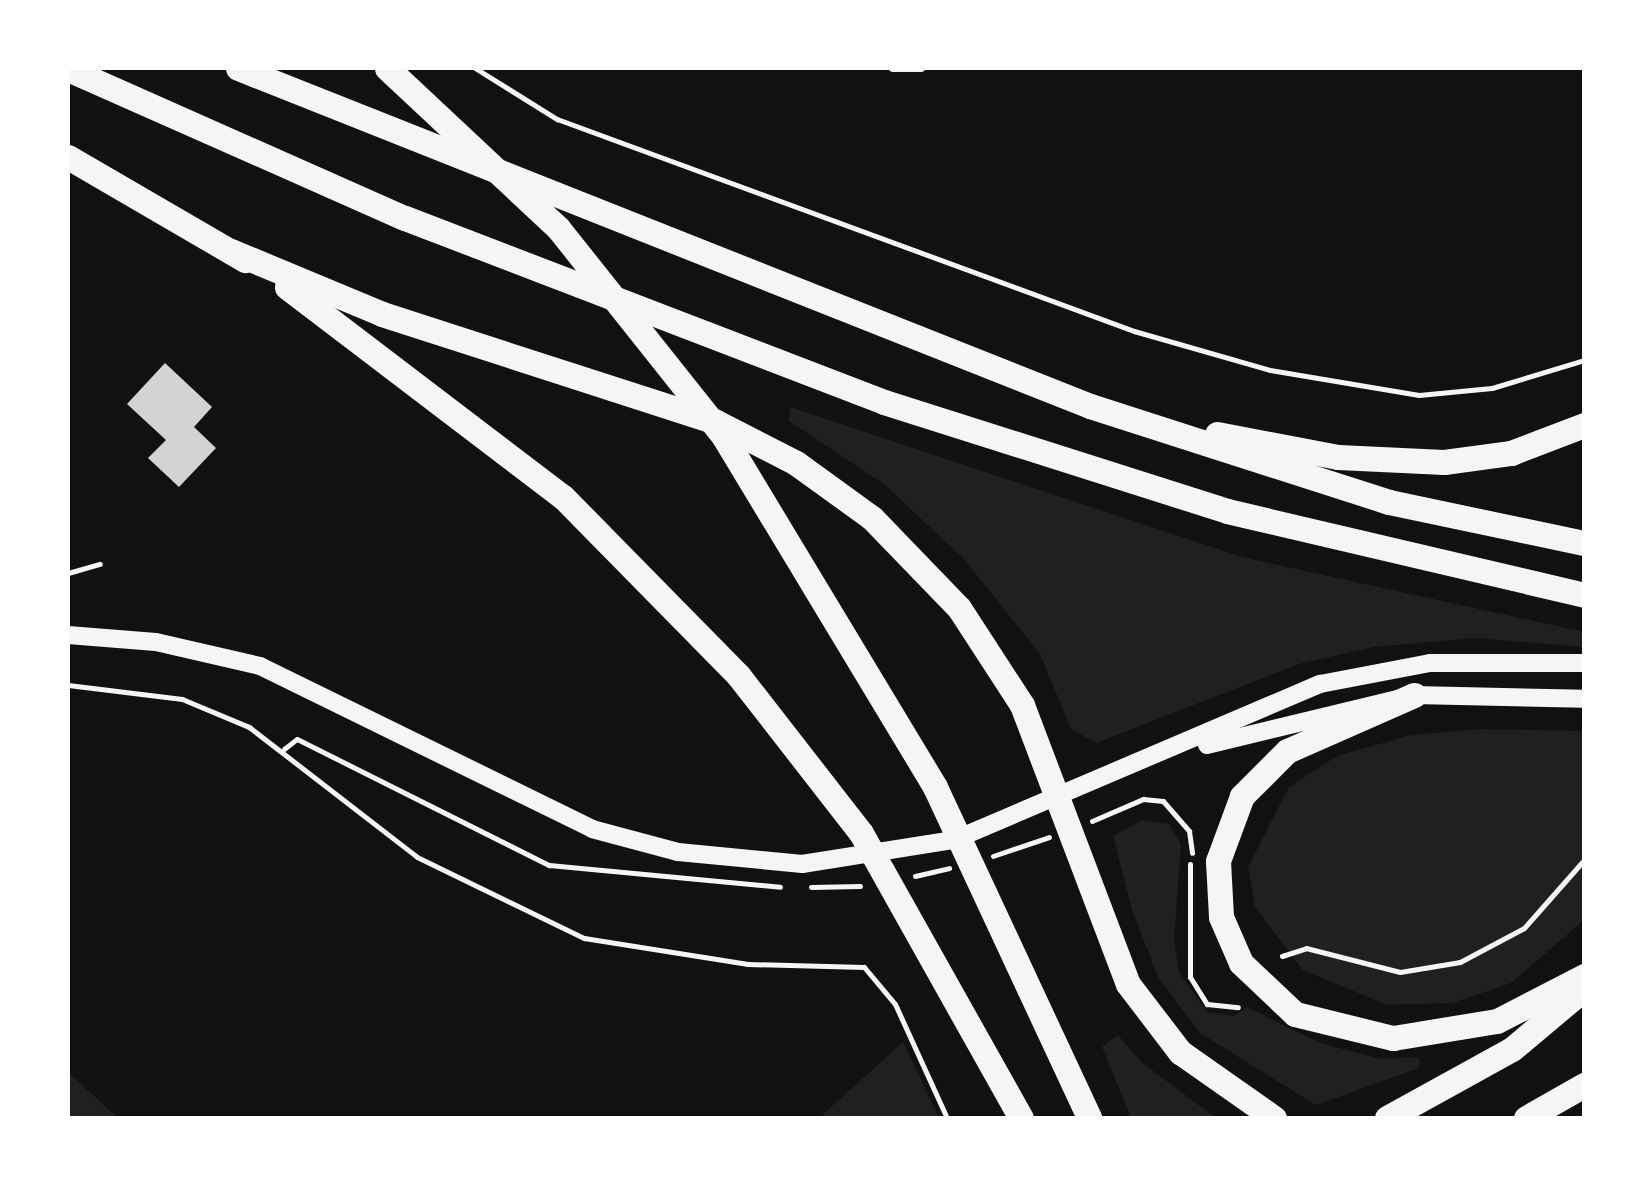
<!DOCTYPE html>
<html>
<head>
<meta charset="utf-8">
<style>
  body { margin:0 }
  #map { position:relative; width:1652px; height:1186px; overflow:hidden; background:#111; font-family:Rubik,sans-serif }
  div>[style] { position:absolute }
  .green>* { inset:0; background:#202020 }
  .building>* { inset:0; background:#d3d3d3 }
  .path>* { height:5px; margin:-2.5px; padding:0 2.5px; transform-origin:2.5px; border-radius:2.5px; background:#f5f5f5 }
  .service>* { height:8px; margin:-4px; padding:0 4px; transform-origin:4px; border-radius:4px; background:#f5f5f5 }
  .tertiary>* { height:18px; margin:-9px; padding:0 9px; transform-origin:9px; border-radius:9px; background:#f5f5f5 }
  .trunk>* { height:25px; margin:-12.5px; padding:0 12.5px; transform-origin:12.5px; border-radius:12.5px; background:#f5f5f5 }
  span { translate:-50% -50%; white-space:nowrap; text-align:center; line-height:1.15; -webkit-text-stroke:9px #fff; paint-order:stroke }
  .frame { position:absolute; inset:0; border:70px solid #fff; pointer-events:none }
</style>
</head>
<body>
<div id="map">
  <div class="green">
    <div style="clip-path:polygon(790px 407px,1242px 557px,1584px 632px,1584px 647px,1475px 638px,1374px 647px,1299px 664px,1096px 743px,1071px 729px,1040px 654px,964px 559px,885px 485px,789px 421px)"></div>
    <div style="clip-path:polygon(1480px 729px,1584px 731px,1584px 920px,1511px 983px,1452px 1003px,1387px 1005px,1303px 970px,1255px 907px,1248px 867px,1289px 787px,1337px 756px,1411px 735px)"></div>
    <div style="clip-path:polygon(1142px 820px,1169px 824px,1181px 844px,1174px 941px,1179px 972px,1207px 1012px,1234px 1016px,1247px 1007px,1320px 1043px,1381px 1059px,1419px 1057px,1419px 1068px,1316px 1105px,1200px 1033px,1158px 977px,1132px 910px,1113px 836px)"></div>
    <div style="clip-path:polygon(1118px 1035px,1140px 1061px,1216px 1118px,1131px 1118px,1102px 1047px)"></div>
    <div style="clip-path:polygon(903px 1042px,939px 1118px,819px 1118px)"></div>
    <div style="clip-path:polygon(68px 1072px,118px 1118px,68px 1118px)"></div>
  </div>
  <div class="building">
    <div style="clip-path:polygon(165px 363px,212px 407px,194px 427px,216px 448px,179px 487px,148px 458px,166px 440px,127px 404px)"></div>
  </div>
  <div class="path">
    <div style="left:475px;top:68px;width:97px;rotate:31.9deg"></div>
    <div style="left:557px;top:119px;width:615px;rotate:20.17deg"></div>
    <div style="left:1134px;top:331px;width:141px;rotate:16deg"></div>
    <div style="left:1270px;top:370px;width:151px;rotate:9.5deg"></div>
    <div style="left:1419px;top:395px;width:73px;rotate:-5.5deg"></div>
    <div style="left:1492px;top:388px;width:96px;rotate:-16.9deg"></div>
    <div style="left:68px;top:573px;width:33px;rotate:-16deg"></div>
    <div style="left:68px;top:685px;width:115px;rotate:7deg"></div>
    <div style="left:182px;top:699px;width:73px;rotate:22.7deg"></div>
    <div style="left:249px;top:727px;width:212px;rotate:37.7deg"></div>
    <div style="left:417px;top:857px;width:186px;rotate:25.9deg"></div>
    <div style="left:584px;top:938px;width:166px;rotate:9deg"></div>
    <div style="left:748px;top:964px;width:116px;rotate:1.5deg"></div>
    <div style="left:864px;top:967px;width:48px;rotate:50deg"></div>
    <div style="left:895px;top:1004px;width:125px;rotate:65.5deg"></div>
    <div style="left:284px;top:749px;width:16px;rotate:-38deg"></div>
    <div style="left:297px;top:739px;width:282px;rotate:26.6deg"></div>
    <div style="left:549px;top:865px;width:232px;rotate:5.4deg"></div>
    <div style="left:1092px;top:821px;width:56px;rotate:-23.3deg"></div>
    <div style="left:1143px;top:799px;width:20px;rotate:6deg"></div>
    <div style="left:1163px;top:801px;width:40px;rotate:49deg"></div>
    <div style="left:1189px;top:831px;width:22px;rotate:82deg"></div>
    <div style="left:993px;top:856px;width:59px;rotate:-18.7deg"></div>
    <div style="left:1190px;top:864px;width:113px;rotate:90deg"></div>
    <div style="left:1190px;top:977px;width:32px;rotate:58deg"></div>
    <div style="left:1207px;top:1004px;width:31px;rotate:6deg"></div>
    <div style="left:915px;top:876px;width:35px;rotate:-13deg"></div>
    <div style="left:811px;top:887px;width:49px;rotate:-1.2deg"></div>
    <div style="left:1282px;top:956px;width:25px;rotate:-18deg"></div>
    <div style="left:1306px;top:948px;width:97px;rotate:14.3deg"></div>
    <div style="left:1400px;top:972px;width:61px;rotate:-9.5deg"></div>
    <div style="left:1460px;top:962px;width:72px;rotate:-28deg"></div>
    <div style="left:1524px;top:928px;width:91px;rotate:-48.6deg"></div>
  </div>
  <div class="service">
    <div style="left:893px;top:68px;width:28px"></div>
  </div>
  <div class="tertiary">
    <div style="left:68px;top:635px;width:88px;rotate:4.5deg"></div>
    <div style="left:156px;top:642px;width:107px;rotate:13deg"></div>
    <div style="left:260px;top:666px;width:370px;rotate:26.1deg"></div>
    <div style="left:592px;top:829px;width:89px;rotate:15deg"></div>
    <div style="left:678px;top:852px;width:125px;rotate:5.5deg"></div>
    <div style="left:802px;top:864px;width:154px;rotate:-9deg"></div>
    <div style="left:954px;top:840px;width:398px;rotate:-23.1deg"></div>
    <div style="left:1320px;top:684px;width:112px;rotate:-10.8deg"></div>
    <div style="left:1430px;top:663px;width:154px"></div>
    <div style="left:1207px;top:745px;width:213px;rotate:-13.6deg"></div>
    <div style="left:1414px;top:695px;width:170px;rotate:1.3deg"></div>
  </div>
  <div class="trunk">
    <div style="left:238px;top:68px;width:917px;rotate:21.64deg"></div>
    <div style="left:1090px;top:406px;width:314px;rotate:17.8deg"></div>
    <div style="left:1389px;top:502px;width:199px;rotate:11.9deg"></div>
    <div style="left:387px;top:68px;width:234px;rotate:43.1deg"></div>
    <div style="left:558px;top:228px;width:267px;rotate:51.5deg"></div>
    <div style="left:724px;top:437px;width:409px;rotate:58.9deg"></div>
    <div style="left:935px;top:787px;width:365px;rotate:65deg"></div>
    <div style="left:68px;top:69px;width:368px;rotate:23.9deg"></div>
    <div style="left:405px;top:218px;width:513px;rotate:21.01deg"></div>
    <div style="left:884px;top:402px;width:360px;rotate:17.6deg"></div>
    <div style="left:1227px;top:511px;width:367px;rotate:13.2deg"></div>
    <div style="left:68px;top:157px;width:205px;rotate:30.2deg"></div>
    <div style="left:231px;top:251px;width:164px;rotate:22.6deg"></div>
    <div style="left:382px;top:314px;width:349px;rotate:17.9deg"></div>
    <div style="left:714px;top:421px;width:92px;rotate:27.1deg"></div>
    <div style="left:796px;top:463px;width:94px;rotate:35.9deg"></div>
    <div style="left:872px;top:518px;width:125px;rotate:46deg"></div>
    <div style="left:959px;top:608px;width:116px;rotate:57deg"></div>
    <div style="left:1022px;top:705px;width:298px;rotate:69.2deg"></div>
    <div style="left:1128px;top:984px;width:86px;rotate:52.6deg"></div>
    <div style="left:1180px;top:1052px;width:115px;rotate:35.1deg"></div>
    <div style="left:287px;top:287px;width:347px;rotate:37.3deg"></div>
    <div style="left:563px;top:497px;width:250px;rotate:45.5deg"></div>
    <div style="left:738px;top:675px;width:200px;rotate:52.1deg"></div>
    <div style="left:861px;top:833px;width:327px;rotate:60.7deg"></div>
    <div style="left:1217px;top:434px;width:123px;rotate:10.8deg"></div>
    <div style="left:1338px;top:457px;width:106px;rotate:2.7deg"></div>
    <div style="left:1444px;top:462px;width:68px;rotate:-7.7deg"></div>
    <div style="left:1511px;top:453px;width:78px;rotate:-21deg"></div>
    <div style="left:1414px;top:695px;width:139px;rotate:156.2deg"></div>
    <div style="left:1287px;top:751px;width:64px;rotate:135deg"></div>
    <div style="left:1242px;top:796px;width:69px;rotate:110.3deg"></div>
    <div style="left:1218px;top:861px;width:56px;rotate:86.9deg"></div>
    <div style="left:1221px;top:917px;width:50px;rotate:66.5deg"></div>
    <div style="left:1241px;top:963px;width:74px;rotate:43.4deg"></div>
    <div style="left:1295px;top:1014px;width:101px;rotate:13.8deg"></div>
    <div style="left:1393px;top:1038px;width:105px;rotate:-9.3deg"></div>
    <div style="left:1497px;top:1021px;width:98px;rotate:-27.3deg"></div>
    <div style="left:1387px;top:1118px;width:143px;rotate:-28.9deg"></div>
    <div style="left:1512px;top:1049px;width:90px;rotate:-40deg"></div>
    <div style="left:1526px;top:1118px;width:67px;rotate:-29.6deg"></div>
  </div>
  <div class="frame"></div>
</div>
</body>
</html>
